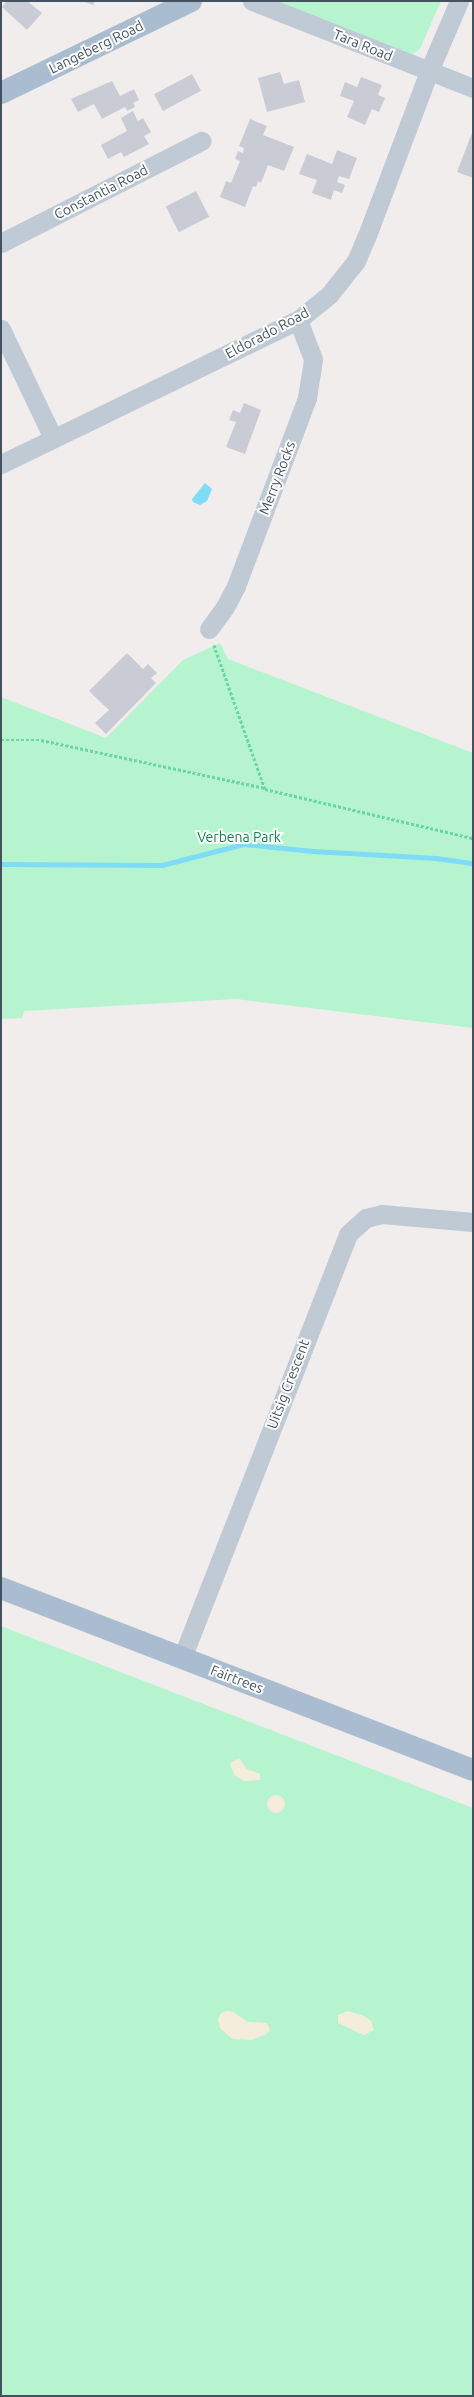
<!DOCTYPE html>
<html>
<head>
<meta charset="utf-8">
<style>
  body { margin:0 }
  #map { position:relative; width:474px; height:2397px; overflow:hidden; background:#f1eded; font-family:Ubuntu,sans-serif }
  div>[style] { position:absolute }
  .green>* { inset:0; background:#b6f4cf }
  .sand>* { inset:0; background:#f4eddc }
  .round { border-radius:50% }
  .water>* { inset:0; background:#7edcf6 }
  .stream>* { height:5px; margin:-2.5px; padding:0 2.5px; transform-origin:2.5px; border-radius:2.5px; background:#7edcf6 }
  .building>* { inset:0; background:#c9ccd4; transform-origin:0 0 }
  .path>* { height:2.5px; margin-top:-1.25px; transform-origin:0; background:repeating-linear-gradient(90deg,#6ad6a2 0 3px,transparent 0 5px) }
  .minor>* { height:19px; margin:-9.5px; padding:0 9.5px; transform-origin:9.5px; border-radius:9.5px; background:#bfcad5 }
  .major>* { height:22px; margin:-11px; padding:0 11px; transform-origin:11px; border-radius:11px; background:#aabdd0 }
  span { translate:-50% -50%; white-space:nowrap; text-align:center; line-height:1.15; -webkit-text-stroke:4px #fff; paint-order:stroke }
  .street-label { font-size:14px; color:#44515e }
  .park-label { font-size:14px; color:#0c884b }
  .frame { position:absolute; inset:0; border:2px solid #44515e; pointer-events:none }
</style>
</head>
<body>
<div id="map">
  <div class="green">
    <div style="clip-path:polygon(280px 1px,441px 1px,420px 49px,412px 54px,282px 4px)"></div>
    <div style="clip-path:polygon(220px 643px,228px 659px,473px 753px,473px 1028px,236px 999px,24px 1011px,22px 1018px,1px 1019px,1px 697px,106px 738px,183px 660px)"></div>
    <div style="clip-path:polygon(1px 1626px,473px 1808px,473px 2396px,1px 2396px)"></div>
  </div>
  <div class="sand">
    <div style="clip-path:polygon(239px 1758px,247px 1769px,260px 1774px,260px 1780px,244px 1781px,234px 1775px,230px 1763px)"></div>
    <div class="round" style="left:267px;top:1795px;width:18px;height:18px"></div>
    <div style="clip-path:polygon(226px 2011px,231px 2011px,248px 2022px,267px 2023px,270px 2030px,267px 2034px,251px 2040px,232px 2039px,220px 2028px,218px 2020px,220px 2014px)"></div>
    <div style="clip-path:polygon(348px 2011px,364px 2016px,371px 2021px,374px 2030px,364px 2035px,338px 2023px,338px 2015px)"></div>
  </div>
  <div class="water">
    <div style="clip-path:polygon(205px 483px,212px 489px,207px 501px,200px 505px,193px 502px,192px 499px)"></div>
  </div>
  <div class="stream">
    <div style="left:1px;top:864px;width:161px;rotate:0.4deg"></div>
    <div style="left:162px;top:865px;width:84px;rotate:-14.5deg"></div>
    <div style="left:243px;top:844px;width:70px;rotate:5.7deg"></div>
    <div style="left:313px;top:851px;width:123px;rotate:3.3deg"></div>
    <div style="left:436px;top:858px;width:37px;rotate:8deg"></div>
  </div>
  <div class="building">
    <div style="clip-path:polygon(7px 1px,27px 1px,42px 13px,27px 30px,2px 7px)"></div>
    <div style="clip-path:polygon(82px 1px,95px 1px,93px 5px)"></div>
    <div style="clip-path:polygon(280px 72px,284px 84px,299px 80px,305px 102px,267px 112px,258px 78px)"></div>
    <div style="left:192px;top:74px;width:19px;height:43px;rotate:62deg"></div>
    <div style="clip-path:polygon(361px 77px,382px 85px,378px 95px,385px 98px,379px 112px,372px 109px,365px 125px,347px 117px,354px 101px,340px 96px,345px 82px,357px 87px)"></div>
    <div style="clip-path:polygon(112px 81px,120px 96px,134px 89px,139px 100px,133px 103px,135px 107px,127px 111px,125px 107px,102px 119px,94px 104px,78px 112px,71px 99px)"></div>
    <div style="clip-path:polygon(133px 111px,138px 121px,143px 118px,151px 132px,144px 136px,149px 144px,124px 157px,121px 152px,108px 159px,101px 145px,127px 131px,121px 118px)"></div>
    <div style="clip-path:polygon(250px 119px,267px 126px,263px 135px,294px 147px,284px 171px,268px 165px,261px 183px,258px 181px,256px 187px,253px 186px,245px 207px,220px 197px,226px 181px,231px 183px,240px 161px,235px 159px,238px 151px,243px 153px,244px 148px,239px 146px)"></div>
    <div style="clip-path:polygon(473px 130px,473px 178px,457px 172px)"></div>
    <div style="clip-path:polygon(337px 150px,357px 158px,349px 179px,339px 176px,337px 182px,345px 185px,342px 193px,334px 190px,331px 200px,312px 193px,317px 180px,299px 174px,307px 154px,332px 164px)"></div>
    <div style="left:196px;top:191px;width:29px;height:34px;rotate:63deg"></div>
    <div style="clip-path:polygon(244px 403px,261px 410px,245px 454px,226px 447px,236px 422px,229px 420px,233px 410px,240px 413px)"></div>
    <div style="clip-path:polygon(127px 653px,143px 669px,148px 664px,157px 673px,151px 678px,156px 683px,106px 734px,95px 723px,109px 710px,89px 691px)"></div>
  </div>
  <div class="path">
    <div style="left:214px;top:645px;width:153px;rotate:70.5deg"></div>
    <div style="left:265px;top:789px;width:214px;rotate:13.3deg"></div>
    <div style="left:1px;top:740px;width:40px"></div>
    <div style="left:41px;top:740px;width:228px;rotate:12.1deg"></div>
  </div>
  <div class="minor">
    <div style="left:252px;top:1px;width:238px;rotate:21.5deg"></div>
    <div style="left:1px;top:243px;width:225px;rotate:-27deg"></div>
    <div style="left:1px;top:329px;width:121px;rotate:64.5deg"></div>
    <div style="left:1px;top:464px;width:330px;rotate:-25.9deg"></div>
    <div style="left:298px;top:320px;width:40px;rotate:-39deg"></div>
    <div style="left:329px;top:295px;width:43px;rotate:-51.5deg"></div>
    <div style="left:356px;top:261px;width:25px;rotate:-67deg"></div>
    <div style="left:366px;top:238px;width:178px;rotate:-69.3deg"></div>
    <div style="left:429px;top:71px;width:76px;rotate:-66.8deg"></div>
    <div style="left:209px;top:629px;width:27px;rotate:-54deg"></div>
    <div style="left:225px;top:607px;width:24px;rotate:-62deg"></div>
    <div style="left:236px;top:586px;width:201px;rotate:-69.3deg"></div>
    <div style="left:307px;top:398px;width:39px;rotate:-81deg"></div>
    <div style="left:313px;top:359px;width:42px;rotate:-111deg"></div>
    <div style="left:182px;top:1658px;width:455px;rotate:-68.6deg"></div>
    <div style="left:348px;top:1234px;width:24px;rotate:-42deg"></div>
    <div style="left:366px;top:1218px;width:16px;rotate:-14deg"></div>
    <div style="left:382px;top:1214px;width:91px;rotate:5deg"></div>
  </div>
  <div class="major">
    <div style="left:1px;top:93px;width:211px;rotate:-25.8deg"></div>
    <div style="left:1px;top:1588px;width:506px;rotate:21.09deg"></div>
  </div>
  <div class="street-label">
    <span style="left:363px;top:45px;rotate:22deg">Tara Road</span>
    <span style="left:96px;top:47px;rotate:-26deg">Langeberg Road</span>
    <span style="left:101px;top:192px;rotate:-27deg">Constantia Road</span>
    <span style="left:267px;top:333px;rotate:-28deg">Eldorado Road</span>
    <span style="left:277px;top:478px;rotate:-69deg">Merry Rocks</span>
    <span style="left:288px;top:1384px;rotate:-69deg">Uitsig Crescent</span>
    <span style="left:237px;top:1679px;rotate:21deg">Fairtrees</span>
  </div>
  <div class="park-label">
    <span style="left:239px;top:837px">Verbena Park</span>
  </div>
  <div class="frame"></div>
</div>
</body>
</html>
